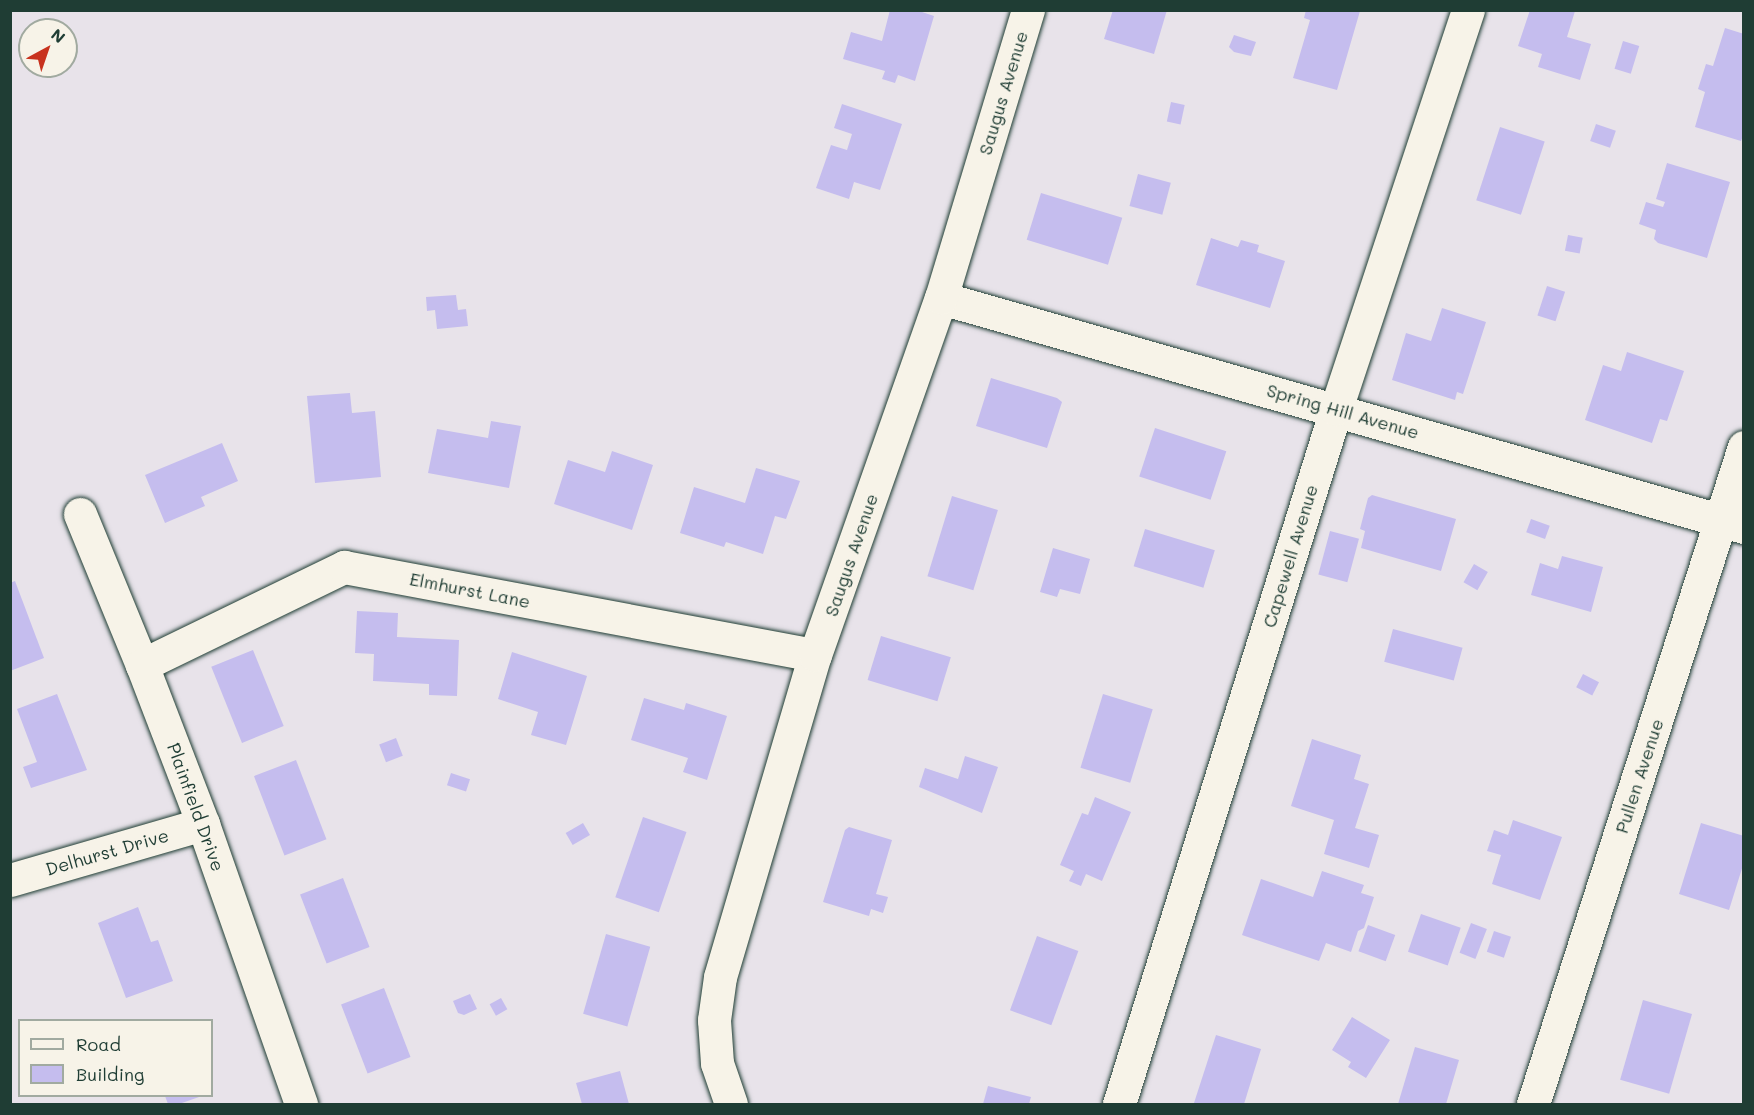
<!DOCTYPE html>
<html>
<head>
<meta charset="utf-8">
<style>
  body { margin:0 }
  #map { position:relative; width:1754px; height:1115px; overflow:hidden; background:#e8e3ea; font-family:Mali,sans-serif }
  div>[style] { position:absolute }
  .building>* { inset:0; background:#c5bdee; transform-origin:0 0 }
  .roads { filter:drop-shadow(0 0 2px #1f3d34) drop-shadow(0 0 2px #1f3d34) }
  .minor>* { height:33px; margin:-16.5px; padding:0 16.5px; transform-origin:16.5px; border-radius:16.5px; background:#f7f3e8 }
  span { translate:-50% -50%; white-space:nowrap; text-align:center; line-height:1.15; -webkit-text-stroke:4.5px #f7f3e8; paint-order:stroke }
  .street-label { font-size:18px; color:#1f3d34 }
  .frame { position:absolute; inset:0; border:12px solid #1f3d34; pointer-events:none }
  .legend { position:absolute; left:18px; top:1019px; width:195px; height:78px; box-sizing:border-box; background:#f7f3e8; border:2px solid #a1aaa0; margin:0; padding:8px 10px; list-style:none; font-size:18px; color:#1f3d34 }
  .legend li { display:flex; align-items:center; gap:12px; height:30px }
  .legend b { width:30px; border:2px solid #a1aaa0 }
  .north { position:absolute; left:18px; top:18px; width:60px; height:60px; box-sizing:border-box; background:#f7f3e8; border:2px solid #a1aaa0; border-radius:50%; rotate:40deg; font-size:16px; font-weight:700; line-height:24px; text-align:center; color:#1f3d34 }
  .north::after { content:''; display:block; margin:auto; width:21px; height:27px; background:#c8321e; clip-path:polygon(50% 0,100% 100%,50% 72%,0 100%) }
</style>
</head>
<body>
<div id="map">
  <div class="building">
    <div style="clip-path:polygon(890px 10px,916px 10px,934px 16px,915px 81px,898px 75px,895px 83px,882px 79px,885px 71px,843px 59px,851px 32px,882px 41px)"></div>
    <div style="clip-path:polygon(1113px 10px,1167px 10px,1154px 54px,1104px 39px)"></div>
    <div style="clip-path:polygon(1306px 10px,1360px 11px,1337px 90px,1293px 78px,1310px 20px,1304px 18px)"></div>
    <div style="clip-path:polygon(1530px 10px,1575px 11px,1567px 37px,1591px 44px,1580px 80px,1538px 67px,1542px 54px,1518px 46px)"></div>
    <div style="clip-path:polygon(1725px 28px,1744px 34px,1744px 133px,1741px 141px,1695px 127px,1705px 92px,1698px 89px,1706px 64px,1713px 66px)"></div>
    <div style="clip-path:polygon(1234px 35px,1256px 42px,1251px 56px,1234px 52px,1229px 47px)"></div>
    <div style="left:1623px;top:41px;width:17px;height:29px;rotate:17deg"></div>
    <div style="left:1171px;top:102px;width:14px;height:20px;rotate:12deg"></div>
    <div style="clip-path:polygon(842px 104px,902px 124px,880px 190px,854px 182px,849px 199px,816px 188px,831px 145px,847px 150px,852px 134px,834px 128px)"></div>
    <div style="left:1596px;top:124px;width:21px;height:18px;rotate:19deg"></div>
    <div style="left:1500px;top:127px;width:47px;height:77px;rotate:18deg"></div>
    <div style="clip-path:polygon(1667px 163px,1730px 182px,1707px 258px,1658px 243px,1654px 239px,1656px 230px,1639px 224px,1646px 202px,1663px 207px,1665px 202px,1656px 199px)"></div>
    <div style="left:1138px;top:174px;width:34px;height:33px;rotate:15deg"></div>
    <div style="left:1041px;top:193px;width:85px;height:49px;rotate:17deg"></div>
    <div style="left:1568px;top:235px;width:15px;height:16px;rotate:11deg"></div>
    <div style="clip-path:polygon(1211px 238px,1238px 247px,1241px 240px,1259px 245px,1257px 252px,1285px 261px,1270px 308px,1196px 285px)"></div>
    <div style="left:1547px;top:286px;width:19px;height:31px;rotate:18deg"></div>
    <div style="clip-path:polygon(456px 295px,458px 310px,466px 309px,468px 326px,437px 329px,435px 310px,427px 311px,426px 297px)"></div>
    <div style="clip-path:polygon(1442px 308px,1486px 322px,1463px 394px,1457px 392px,1455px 400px,1392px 380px,1406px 333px,1431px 341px)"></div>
    <div style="clip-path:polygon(1627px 352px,1684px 371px,1667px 421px,1660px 419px,1652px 443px,1585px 420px,1603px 365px,1621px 371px)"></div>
    <div style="clip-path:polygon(991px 378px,1057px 398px,1062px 402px,1047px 448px,976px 426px)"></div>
    <div style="clip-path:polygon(350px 393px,352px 413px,375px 411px,381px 477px,315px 483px,307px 396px)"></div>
    <div style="clip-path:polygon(491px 421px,521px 426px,509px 488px,428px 473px,437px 429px,488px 438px)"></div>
    <div style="left:1155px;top:428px;width:75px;height:51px;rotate:18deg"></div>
    <div style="clip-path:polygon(222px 443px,238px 481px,201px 497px,205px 506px,165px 523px,145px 475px)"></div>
    <div style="clip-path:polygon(612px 451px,653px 465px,632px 530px,554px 504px,568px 460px,605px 472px)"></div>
    <div style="clip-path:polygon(756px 468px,800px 481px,786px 519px,775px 516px,763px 554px,726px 542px,724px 547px,680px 533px,694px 487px,745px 503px)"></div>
    <div style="clip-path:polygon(1372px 495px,1456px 519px,1441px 571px,1361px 548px,1365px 531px,1360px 529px,1368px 498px)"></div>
    <div style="left:952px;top:496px;width:48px;height:84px;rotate:17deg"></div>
    <div style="left:1531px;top:519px;width:20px;height:14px;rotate:20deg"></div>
    <div style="left:1145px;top:529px;width:73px;height:39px;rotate:17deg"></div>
    <div style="left:1330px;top:531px;width:30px;height:45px;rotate:15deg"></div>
    <div style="clip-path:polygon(1053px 548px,1090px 559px,1080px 594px,1060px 589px,1057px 597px,1040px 592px)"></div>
    <div style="clip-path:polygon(1562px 556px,1603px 567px,1591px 612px,1531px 595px,1540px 563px,1558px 569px)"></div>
    <div style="left:1474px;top:564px;width:16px;height:21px;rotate:30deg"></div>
    <div style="clip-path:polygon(15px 581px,44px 658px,10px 671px,10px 583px)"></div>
    <div style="clip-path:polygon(357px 611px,398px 613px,397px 637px,459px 640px,457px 696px,429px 695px,429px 684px,373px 681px,374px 654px,355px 653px)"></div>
    <div style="left:1393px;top:629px;width:72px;height:34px;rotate:15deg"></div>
    <div style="left:881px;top:636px;width:73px;height:46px;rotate:17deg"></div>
    <div style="left:253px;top:650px;width:82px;height:45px;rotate:68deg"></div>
    <div style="clip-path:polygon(512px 652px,587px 676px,566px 745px,531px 735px,538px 712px,498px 699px)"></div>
    <div style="left:1583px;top:674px;width:18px;height:15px;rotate:27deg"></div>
    <div style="clip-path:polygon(57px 694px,87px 770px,31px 788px,23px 767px,37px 762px,17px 709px)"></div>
    <div style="left:1103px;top:694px;width:52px;height:77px;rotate:17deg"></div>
    <div style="clip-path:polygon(644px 698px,684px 710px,686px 703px,727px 716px,707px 780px,683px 772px,688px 758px,631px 740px)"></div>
    <div style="left:396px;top:738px;width:19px;height:18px;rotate:69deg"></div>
    <div style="clip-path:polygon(1312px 739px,1361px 755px,1354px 779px,1369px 784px,1355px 828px,1379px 835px,1369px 868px,1324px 854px,1334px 820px,1291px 806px)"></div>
    <div style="clip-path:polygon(965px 756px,998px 767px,982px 813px,919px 787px,925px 768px,958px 779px)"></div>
    <div style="left:296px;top:760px;width:85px;height:45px;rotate:69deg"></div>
    <div style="left:451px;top:773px;width:20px;height:13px;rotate:18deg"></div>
    <div style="clip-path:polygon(1095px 797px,1131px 812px,1102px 881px,1086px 874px,1081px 886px,1069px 881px,1074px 871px,1060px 865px,1082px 813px,1088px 815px)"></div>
    <div style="left:643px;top:817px;width:46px;height:85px;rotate:19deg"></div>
    <div style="clip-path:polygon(1513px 820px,1562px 837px,1540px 900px,1492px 884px,1501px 855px,1487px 851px,1494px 830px,1508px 835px)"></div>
    <div style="left:583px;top:823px;width:14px;height:20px;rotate:60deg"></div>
    <div style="clip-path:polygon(1701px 823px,1744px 836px,1744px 862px,1729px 910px,1679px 894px)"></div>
    <div style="clip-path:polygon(849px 827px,892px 840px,876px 894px,888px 897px,883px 913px,871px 909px,869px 916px,823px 902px,845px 830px)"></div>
    <div style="clip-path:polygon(1322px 871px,1364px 885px,1361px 893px,1374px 897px,1364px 928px,1358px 931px,1351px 952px,1326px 943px,1319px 961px,1242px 935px,1261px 879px,1313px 897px)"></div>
    <div style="left:343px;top:878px;width:74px;height:46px;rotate:69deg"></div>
    <div style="clip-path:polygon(138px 907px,151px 942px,158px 940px,173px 981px,126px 998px,98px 923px)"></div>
    <div style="left:1421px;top:914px;width:42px;height:40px;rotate:19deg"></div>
    <div style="left:1471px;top:923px;width:17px;height:32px;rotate:21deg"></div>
    <div style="left:1368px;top:925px;width:29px;height:28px;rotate:20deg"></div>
    <div style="left:1494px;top:931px;width:18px;height:22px;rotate:19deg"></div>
    <div style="left:606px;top:934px;width:46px;height:83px;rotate:16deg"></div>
    <div style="left:1037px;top:936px;width:44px;height:79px;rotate:20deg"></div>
    <div style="left:384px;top:988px;width:74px;height:46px;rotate:69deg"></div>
    <div style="clip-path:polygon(470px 994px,477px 1009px,464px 1015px,458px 1013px,453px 1001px)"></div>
    <div style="left:501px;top:998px;width:13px;height:13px;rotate:61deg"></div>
    <div style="left:1643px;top:1000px;width:51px;height:83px;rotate:16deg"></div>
    <div style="clip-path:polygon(1352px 1017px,1390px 1040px,1366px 1078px,1348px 1067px,1351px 1062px,1332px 1050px)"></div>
    <div style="clip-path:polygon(1216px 1035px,1261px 1049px,1244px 1104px,1194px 1103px)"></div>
    <div style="clip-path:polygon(1415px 1047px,1459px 1060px,1446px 1104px,1398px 1104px)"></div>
    <div style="clip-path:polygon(620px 1071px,629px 1104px,582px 1104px,576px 1083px)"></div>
    <div style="clip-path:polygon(988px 1086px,1031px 1097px,1029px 1104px,983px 1104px)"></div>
    <div style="clip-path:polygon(165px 1096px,202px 1096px,179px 1104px,168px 1104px)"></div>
  </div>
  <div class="roads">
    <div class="minor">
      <div style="left:941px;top:298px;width:835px;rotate:15.92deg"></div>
      <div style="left:80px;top:514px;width:163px;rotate:67.7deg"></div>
      <div style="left:142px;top:665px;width:170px;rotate:69deg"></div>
      <div style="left:203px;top:824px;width:297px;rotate:70.7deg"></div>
      <div style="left:142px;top:665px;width:225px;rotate:-25.9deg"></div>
      <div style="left:344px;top:567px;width:479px;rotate:10.6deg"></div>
      <div style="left:10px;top:880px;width:201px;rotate:-16.2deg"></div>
      <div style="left:731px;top:1104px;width:43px;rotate:-108.9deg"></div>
      <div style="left:717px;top:1063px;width:43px;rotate:-94deg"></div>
      <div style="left:714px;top:1020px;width:43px;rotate:-82.1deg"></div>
      <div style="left:720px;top:977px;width:336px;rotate:-73.6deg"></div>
      <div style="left:815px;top:655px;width:379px;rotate:-70.6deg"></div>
      <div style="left:941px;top:298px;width:301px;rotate:-73.2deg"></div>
      <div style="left:1119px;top:1104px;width:728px;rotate:-72.66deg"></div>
      <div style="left:1336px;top:409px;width:420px;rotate:-71.7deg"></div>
      <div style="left:1533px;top:1104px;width:690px;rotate:-72.2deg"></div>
    </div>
  </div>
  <div class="street-label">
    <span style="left:1003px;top:93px;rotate:-73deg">Saugus Avenue</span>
    <span style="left:1343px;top:411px;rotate:16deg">Spring Hill Avenue</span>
    <span style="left:851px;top:555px;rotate:-71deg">Saugus Avenue</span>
    <span style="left:1290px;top:556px;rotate:-73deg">Capewell Avenue</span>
    <span style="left:470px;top:590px;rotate:11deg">Elmhurst Lane</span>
    <span style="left:1639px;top:776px;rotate:-72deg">Pullen Avenue</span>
    <span style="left:196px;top:807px;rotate:70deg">Plainfield Drive</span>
    <span style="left:107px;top:852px;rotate:-16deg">Delhurst Drive</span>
  </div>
  <div class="frame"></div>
  <ul class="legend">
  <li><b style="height:8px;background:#f7f3e8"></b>Road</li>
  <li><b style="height:16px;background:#c5bdee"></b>Building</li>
  </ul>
  <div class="north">N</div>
</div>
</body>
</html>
